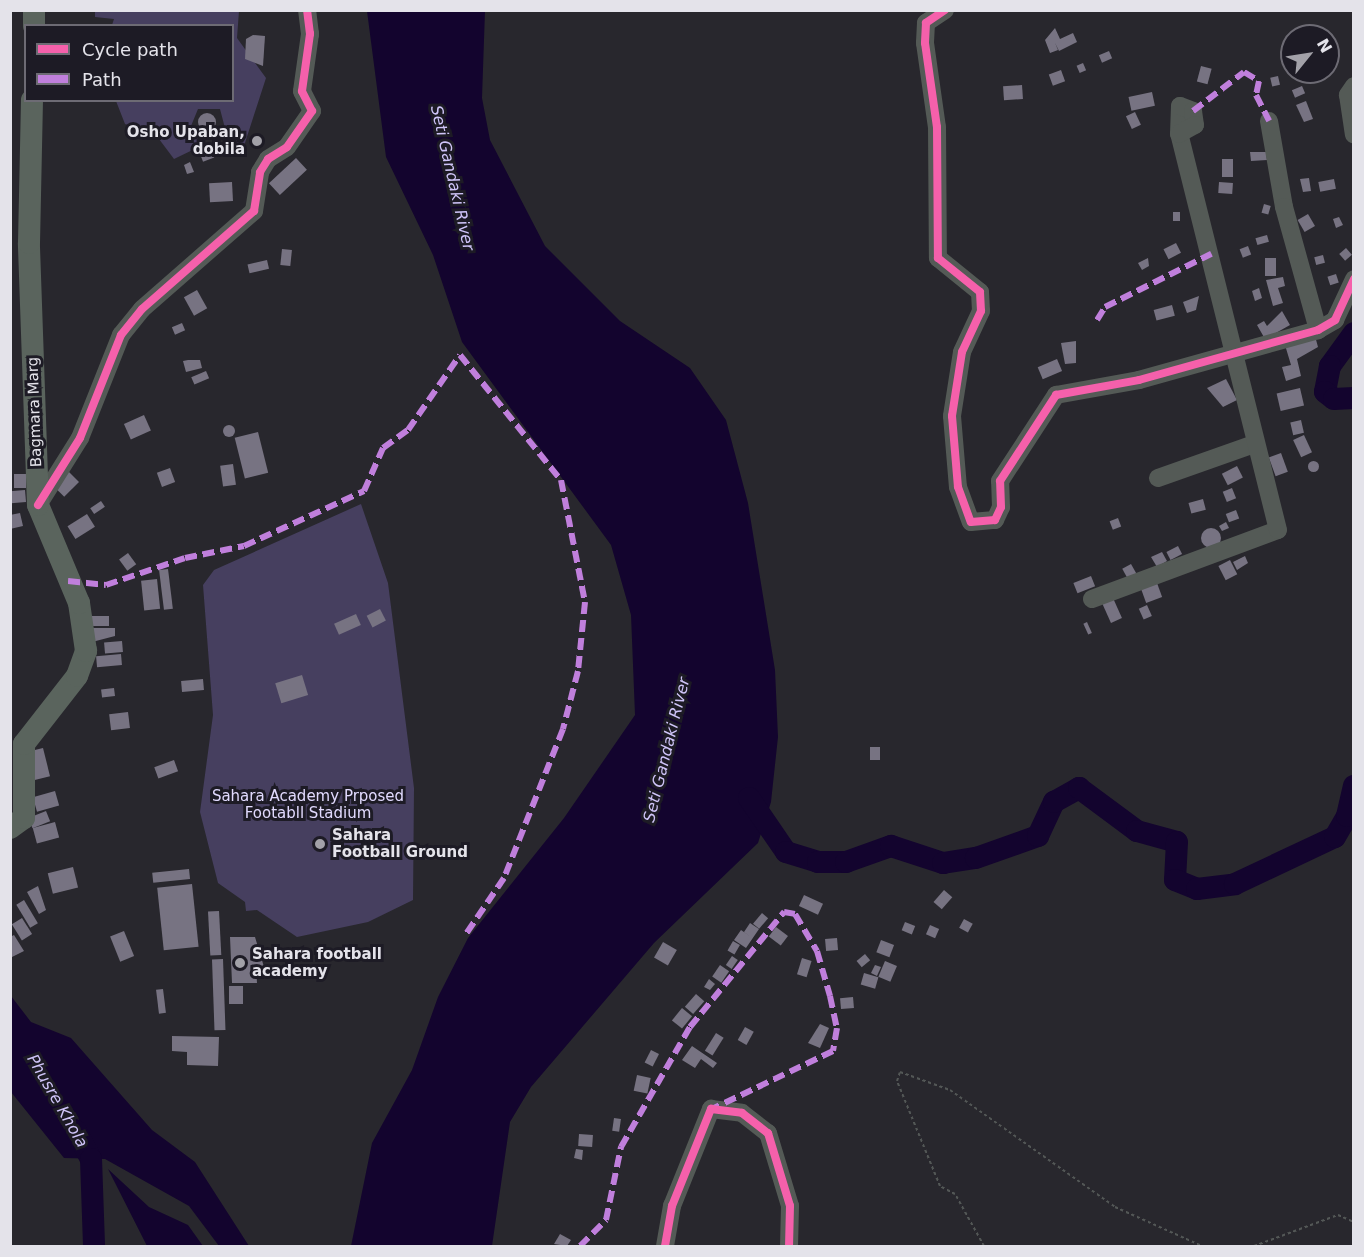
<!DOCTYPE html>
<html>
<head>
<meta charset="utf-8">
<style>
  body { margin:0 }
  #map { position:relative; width:1364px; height:1257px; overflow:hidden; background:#28272d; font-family:"DejaVu Sans",sans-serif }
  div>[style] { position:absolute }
  .green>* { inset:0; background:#463f5f }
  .water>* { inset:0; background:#13042e }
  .river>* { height:22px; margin:-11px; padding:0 11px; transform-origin:11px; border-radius:11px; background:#13042e }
  .building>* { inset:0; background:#777382; transform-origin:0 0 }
  .round { border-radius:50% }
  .path>* { height:2px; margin-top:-1px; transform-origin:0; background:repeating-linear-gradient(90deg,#535756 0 3px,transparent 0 6px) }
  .minor>* { height:18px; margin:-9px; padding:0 9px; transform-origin:9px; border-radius:9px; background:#545a56 }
  .major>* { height:22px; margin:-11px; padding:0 11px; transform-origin:11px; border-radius:11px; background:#5a645d }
  .quiet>* { height:6px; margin-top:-3px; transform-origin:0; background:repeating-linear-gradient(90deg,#c07fdc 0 12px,transparent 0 18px) }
  .cycleway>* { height:8px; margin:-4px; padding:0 4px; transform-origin:4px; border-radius:4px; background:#f560ab }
  .dots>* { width:16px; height:16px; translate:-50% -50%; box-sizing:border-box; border:3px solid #1d1b25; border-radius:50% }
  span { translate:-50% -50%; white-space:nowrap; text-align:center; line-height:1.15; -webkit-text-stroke:6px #1d1b25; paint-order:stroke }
  .poi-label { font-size:15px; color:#e4e3ea; font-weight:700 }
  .right { translate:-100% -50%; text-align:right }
  .left { translate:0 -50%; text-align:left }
  .street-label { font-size:15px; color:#e4e3ea }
  .park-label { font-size:15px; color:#e1dafe }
  .water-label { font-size:16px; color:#cfc4f8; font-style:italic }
  .frame { position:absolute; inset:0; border:12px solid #e4e3ea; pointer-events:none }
  .legend { position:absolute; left:24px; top:24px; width:210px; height:78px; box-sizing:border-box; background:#1d1b25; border:2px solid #6d6b74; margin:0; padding:8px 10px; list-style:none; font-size:18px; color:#e4e3ea }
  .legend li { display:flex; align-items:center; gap:12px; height:30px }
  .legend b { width:30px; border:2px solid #6d6b74 }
  .north { position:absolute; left:1280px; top:24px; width:60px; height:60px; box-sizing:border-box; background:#1d1b25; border:2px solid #6d6b74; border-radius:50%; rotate:60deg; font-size:16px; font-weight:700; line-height:24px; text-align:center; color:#e4e3ea }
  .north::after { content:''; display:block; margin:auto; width:21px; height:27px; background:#a2a1a8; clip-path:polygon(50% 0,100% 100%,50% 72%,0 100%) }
</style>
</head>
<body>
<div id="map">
  <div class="green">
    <div style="clip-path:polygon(95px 11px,239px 11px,237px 38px,266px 78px,243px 149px,226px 132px,220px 109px,198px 109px,191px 126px,203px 145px,174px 159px,156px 135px,125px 124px,116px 101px,232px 100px,232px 26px,112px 25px,114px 19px,95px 17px)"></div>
    <div style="clip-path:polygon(361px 504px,388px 583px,414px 788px,413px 900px,368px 922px,297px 937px,257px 910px,246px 911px,245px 902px,218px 883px,200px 812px,213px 715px,203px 585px,214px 570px)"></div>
  </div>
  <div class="water">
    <div style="clip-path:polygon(367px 11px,485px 11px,482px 98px,490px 140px,545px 246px,620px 321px,690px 368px,726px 420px,748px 503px,775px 670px,778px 737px,771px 802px,758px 843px,654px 943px,531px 1087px,510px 1122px,492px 1246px,351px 1246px,372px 1143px,412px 1070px,438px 997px,468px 938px,564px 818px,635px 715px,631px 615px,611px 545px,462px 342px,433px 255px,386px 157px)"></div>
    <div style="clip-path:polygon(11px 996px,31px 1022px,71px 1038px,152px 1130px,195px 1162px,249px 1246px,219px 1246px,189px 1206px,105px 1159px,64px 1158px,11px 1092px)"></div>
    <div style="clip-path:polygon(108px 1169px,149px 1207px,188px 1225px,203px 1246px,147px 1246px)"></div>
  </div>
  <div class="river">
    <div style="left:1354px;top:333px;width:41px;rotate:126deg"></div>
    <div style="left:1330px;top:366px;width:26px;rotate:101deg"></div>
    <div style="left:1325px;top:392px;width:11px;rotate:38deg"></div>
    <div style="left:1334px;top:399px;width:20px;rotate:-3deg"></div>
    <div style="left:749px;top:798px;width:65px;rotate:55.6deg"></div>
    <div style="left:786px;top:852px;width:34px;rotate:17deg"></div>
    <div style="left:818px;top:862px;width:28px"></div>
    <div style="left:846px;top:862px;width:48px;rotate:-19.6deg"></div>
    <div style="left:891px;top:846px;width:55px;rotate:18.1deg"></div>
    <div style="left:943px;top:863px;width:33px;rotate:-9deg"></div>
    <div style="left:976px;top:858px;width:66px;rotate:-19.5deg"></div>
    <div style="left:1038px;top:836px;width:38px;rotate:-65deg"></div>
    <div style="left:1054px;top:802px;width:29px;rotate:-29deg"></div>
    <div style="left:1079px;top:788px;width:72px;rotate:36.6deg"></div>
    <div style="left:1137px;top:831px;width:41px;rotate:15.4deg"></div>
    <div style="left:1177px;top:842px;width:38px;rotate:93deg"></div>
    <div style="left:1175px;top:880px;width:24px;rotate:22deg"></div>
    <div style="left:1197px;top:889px;width:38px;rotate:-7deg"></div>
    <div style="left:1235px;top:884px;width:110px;rotate:-25.2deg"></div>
    <div style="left:1335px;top:837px;width:24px;rotate:-60deg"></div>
    <div style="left:1347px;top:816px;width:31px;rotate:-77deg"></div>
    <div style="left:76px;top:1131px;width:32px;rotate:62deg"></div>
    <div style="left:91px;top:1159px;width:87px;rotate:88deg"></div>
  </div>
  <div class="building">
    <div style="clip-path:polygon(1055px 28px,1060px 39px,1073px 33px,1077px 42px,1059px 51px,1055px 43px,1058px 50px,1050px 53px,1045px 40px)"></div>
    <div style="clip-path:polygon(253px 35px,265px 36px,263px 66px,245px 59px,246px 39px)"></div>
    <div style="left:1109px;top:51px;width:8px;height:11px;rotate:67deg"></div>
    <div style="left:1083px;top:63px;width:8px;height:7px;rotate:67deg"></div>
    <div style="left:1201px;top:66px;width:11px;height:16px;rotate:15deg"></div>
    <div style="left:1061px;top:70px;width:12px;height:13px;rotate:70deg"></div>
    <div style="left:1278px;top:76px;width:9px;height:8px;rotate:77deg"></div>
    <div style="left:1022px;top:85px;width:14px;height:19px;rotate:86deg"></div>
    <div style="left:1302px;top:86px;width:8px;height:11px;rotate:67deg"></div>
    <div style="left:1152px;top:92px;width:14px;height:24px;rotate:78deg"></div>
    <div style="clip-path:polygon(1306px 101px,1313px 119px,1304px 122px,1296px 105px)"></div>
    <div style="left:1135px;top:112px;width:14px;height:10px;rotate:65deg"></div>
    <div class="round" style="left:198px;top:113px;width:18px;height:18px"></div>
    <div style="left:211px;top:149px;width:9px;height:12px;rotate:69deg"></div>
    <div style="clip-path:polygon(1250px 152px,1266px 152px,1267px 160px,1251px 161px)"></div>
    <div style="left:296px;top:158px;width:16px;height:37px;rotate:47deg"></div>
    <div style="left:1222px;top:159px;width:11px;height:18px"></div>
    <div style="clip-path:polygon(190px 162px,194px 172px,187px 174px,184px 165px)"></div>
    <div style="clip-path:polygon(1309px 178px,1311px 191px,1303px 192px,1300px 179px)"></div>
    <div style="left:1334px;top:179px;width:10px;height:16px;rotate:79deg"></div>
    <div style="left:232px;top:182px;width:19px;height:23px;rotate:87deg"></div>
    <div style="left:1219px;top:182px;width:14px;height:11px;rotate:4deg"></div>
    <div style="left:1264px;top:204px;width:7px;height:9px;rotate:16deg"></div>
    <div style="left:1173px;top:212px;width:7px;height:9px"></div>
    <div style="left:1308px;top:214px;width:14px;height:12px;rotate:60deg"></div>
    <div style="clip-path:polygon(1339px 217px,1343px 225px,1336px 228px,1333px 219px)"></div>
    <div style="left:1267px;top:235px;width:7px;height:12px;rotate:74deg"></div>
    <div style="left:1176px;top:243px;width:11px;height:14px;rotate:63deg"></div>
    <div style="left:1248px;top:246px;width:9px;height:9px;rotate:69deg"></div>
    <div style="left:1346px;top:248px;width:9px;height:9px;rotate:49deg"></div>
    <div style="left:282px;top:249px;width:10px;height:16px;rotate:6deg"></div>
    <div style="left:1323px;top:255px;width:8px;height:9px;rotate:76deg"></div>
    <div style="clip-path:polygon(1148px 258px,1149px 266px,1142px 270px,1138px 263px)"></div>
    <div style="left:1265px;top:258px;width:11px;height:18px"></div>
    <div style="left:267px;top:260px;width:9px;height:20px;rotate:77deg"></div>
    <div style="left:1336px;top:274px;width:9px;height:9px;rotate:72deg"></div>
    <div style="clip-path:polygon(1283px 277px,1285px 286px,1278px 288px,1283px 303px,1273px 306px,1266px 280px)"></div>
    <div style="clip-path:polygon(1259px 288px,1262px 298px,1255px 301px,1252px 291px)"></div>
    <div style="left:197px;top:290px;width:21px;height:15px;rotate:61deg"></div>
    <div style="clip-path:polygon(1199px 296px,1196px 310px,1187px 313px,1183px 302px)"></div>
    <div style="left:1172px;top:305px;width:11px;height:19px;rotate:75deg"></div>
    <div style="clip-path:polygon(1282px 311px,1290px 325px,1265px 339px,1257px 325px,1264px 321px,1267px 326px)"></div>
    <div style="left:182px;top:323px;width:8px;height:11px;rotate:67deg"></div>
    <div style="clip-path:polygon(1315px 336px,1318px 347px,1297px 359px,1301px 376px,1286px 381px,1282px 367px,1291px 365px,1285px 345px)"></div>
    <div style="clip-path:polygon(1076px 341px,1076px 363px,1065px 364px,1061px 343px)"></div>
    <div style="left:1057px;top:359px;width:13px;height:21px;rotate:67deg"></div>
    <div style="clip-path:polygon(188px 360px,200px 360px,202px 368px,186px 372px,183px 361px)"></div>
    <div style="left:206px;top:371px;width:8px;height:16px;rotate:67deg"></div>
    <div style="clip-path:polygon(1226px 379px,1237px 400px,1223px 407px,1207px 388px)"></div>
    <div style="left:1300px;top:388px;width:18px;height:24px;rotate:77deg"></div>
    <div style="left:144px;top:415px;width:17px;height:22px;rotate:66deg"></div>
    <div style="left:1301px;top:420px;width:13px;height:11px;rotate:77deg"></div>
    <div class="round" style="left:223px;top:425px;width:12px;height:12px"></div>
    <div style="left:258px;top:432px;width:42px;height:24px;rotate:76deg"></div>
    <div style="left:1304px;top:435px;width:19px;height:12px;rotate:65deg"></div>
    <div style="left:1281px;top:453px;width:20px;height:13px;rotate:70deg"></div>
    <div class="round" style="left:1307.5px;top:460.5px;width:11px;height:11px"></div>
    <div style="left:233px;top:464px;width:21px;height:13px;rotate:82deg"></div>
    <div style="left:1237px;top:466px;width:13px;height:17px;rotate:63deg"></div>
    <div style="left:170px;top:468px;width:15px;height:14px;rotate:70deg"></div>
    <div style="left:67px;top:470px;width:17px;height:21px;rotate:45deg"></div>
    <div style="left:14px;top:474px;width:12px;height:14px"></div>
    <div style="left:1232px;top:488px;width:11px;height:10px;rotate:68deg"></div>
    <div style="left:25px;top:490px;width:12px;height:15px;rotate:85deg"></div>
    <div style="left:1203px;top:499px;width:11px;height:15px;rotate:75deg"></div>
    <div style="left:101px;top:501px;width:7px;height:13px;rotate:56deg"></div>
    <div style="left:1236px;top:510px;width:9px;height:11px;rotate:69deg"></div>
    <div style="clip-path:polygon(20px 513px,23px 526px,10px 529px,10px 515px)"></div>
    <div style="left:87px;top:514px;width:15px;height:23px;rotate:58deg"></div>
    <div style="left:1118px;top:518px;width:9px;height:9px;rotate:69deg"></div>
    <div style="clip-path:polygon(1226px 522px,1229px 528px,1222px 531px,1219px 526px)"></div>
    <div class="round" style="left:1201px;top:528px;width:20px;height:20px"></div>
    <div style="left:1178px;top:546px;width:9px;height:13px;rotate:63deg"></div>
    <div style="clip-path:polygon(1162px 552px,1167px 561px,1157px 567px,1151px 557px)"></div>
    <div style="left:128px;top:553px;width:14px;height:11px;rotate:54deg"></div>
    <div style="clip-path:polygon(1245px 556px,1248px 563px,1237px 570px,1233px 562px)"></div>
    <div style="left:1230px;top:560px;width:16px;height:13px;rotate:63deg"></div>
    <div style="left:1131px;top:564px;width:13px;height:10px;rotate:61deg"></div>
    <div style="left:168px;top:569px;width:40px;height:9px;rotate:83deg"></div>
    <div style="left:1091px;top:576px;width:11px;height:19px;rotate:68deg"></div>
    <div style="left:157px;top:579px;width:30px;height:16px;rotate:84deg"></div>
    <div style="left:1157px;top:583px;width:15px;height:17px;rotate:70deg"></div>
    <div style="left:1113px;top:598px;width:22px;height:12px;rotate:66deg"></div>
    <div style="left:1147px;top:605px;width:12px;height:9px;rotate:66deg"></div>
    <div style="left:380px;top:609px;width:13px;height:15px;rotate:63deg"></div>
    <div style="left:356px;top:614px;width:12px;height:24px;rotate:66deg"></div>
    <div style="left:90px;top:616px;width:19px;height:10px"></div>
    <div style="left:1087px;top:622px;width:12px;height:4px;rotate:66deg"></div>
    <div style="clip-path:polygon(92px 628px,115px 628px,115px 636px,92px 642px)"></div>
    <div style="left:122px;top:641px;width:11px;height:18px;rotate:85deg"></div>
    <div style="left:121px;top:654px;width:11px;height:25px;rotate:85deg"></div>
    <div style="left:302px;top:675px;width:21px;height:28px;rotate:73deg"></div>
    <div style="left:203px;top:679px;width:11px;height:22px;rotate:85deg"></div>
    <div style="left:114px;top:688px;width:8px;height:13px;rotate:83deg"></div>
    <div style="left:128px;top:712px;width:16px;height:19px;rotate:83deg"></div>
    <div style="left:880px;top:747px;width:13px;height:10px;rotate:90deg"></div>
    <div style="left:43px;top:748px;width:29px;height:21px;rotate:76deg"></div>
    <div style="left:174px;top:760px;width:12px;height:21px;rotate:70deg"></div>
    <div style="left:55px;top:791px;width:15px;height:23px;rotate:74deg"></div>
    <div style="left:46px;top:811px;width:11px;height:19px;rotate:68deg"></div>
    <div style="left:55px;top:822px;width:16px;height:23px;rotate:75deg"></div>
    <div style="left:73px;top:867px;width:21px;height:26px;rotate:76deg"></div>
    <div style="left:189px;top:869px;width:10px;height:37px;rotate:84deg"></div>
    <div style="left:192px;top:884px;width:63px;height:35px;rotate:84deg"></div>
    <div style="clip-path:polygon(38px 886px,46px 910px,39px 914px,27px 892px)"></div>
    <div style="left:944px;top:890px;width:11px;height:16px;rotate:41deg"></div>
    <div style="left:804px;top:895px;width:21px;height:12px;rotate:25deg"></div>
    <div style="left:24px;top:900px;width:27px;height:9px;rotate:59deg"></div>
    <div style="left:219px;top:911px;width:44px;height:11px;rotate:87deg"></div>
    <div style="left:762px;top:913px;width:8px;height:14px;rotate:40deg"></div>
    <div style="left:22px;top:918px;width:19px;height:12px;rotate:58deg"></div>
    <div style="left:964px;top:919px;width:10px;height:10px;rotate:29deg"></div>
    <div style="left:905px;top:922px;width:11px;height:9px;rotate:22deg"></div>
    <div style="clip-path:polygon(750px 923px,759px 929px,746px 948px,734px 940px,741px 930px,751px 937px,744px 932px)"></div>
    <div style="left:930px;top:925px;width:10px;height:10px;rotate:24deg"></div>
    <div style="left:776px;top:927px;width:15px;height:12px;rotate:37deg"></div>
    <div style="left:124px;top:931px;width:27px;height:15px;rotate:68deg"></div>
    <div style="clip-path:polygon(14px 935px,24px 951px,10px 958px,10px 937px)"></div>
    <div style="clip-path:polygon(230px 937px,255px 937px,264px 967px,256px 967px,257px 983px,232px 983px)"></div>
    <div style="left:837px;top:938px;width:12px;height:12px;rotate:85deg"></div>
    <div style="left:881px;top:940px;width:14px;height:13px;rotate:21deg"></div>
    <div style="left:733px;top:941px;width:8px;height:11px;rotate:30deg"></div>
    <div style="left:663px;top:942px;width:16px;height:18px;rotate:30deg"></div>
    <div style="left:865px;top:954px;width:8px;height:11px;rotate:50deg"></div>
    <div style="left:732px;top:956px;width:7px;height:11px;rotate:34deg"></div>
    <div style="left:802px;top:958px;width:10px;height:17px;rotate:17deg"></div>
    <div style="left:223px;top:959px;width:71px;height:11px;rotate:88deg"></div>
    <div style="left:885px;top:961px;width:13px;height:17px;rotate:23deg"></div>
    <div style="left:720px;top:965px;width:11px;height:14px;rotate:34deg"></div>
    <div style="clip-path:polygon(875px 965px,881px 967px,877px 976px,871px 973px)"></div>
    <div style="left:864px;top:973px;width:15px;height:12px;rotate:16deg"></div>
    <div style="clip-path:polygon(709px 979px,715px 984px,710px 990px,704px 987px)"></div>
    <div style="left:229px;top:986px;width:14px;height:18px"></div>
    <div style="left:163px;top:989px;width:24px;height:7px;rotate:83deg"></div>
    <div style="left:696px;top:994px;width:11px;height:17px;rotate:41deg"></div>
    <div style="left:853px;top:997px;width:11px;height:13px;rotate:85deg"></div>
    <div style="left:682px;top:1008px;width:13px;height:16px;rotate:39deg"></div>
    <div style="clip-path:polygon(820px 1024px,829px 1028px,820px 1048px,808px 1043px)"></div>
    <div style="left:745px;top:1027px;width:10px;height:15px;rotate:29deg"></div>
    <div style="left:716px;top:1033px;width:9px;height:21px;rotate:32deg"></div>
    <div style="clip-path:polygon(172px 1036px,219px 1037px,218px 1066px,187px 1065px,187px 1052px,172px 1051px)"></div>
    <div style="clip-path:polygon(692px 1046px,717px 1063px,713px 1068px,701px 1059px,695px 1068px,682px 1060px)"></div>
    <div style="left:651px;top:1050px;width:9px;height:14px;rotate:27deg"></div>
    <div style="left:637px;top:1075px;width:14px;height:16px;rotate:12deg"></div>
    <div style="left:614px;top:1118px;width:7px;height:13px;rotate:8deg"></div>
    <div style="left:579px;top:1134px;width:14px;height:12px;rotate:4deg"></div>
    <div style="clip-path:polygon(576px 1149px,583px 1150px,582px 1160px,574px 1158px)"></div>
    <div style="clip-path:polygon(560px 1234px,571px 1240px,567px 1246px,554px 1244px)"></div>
  </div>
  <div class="path">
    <div style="left:984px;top:1246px;width:60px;rotate:-119.1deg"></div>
    <div style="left:955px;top:1194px;width:17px;rotate:-152deg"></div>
    <div style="left:940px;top:1186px;width:113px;rotate:-112.3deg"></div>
    <div style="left:897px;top:1081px;width:9px;rotate:-72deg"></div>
    <div style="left:900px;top:1072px;width:53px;rotate:19.8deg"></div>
    <div style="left:950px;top:1090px;width:202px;rotate:35.3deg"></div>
    <div style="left:1115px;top:1207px;width:95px;rotate:24.1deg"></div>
    <div style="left:1254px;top:1246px;width:90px;rotate:-20.3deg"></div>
    <div style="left:1338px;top:1215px;width:17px;rotate:24deg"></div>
  </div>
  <div class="minor">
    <div style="left:945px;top:10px;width:23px;rotate:146deg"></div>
    <div style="left:926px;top:23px;width:20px;rotate:93deg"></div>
    <div style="left:925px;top:43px;width:85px;rotate:81.9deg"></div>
    <div style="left:937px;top:127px;width:131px;rotate:89.6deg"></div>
    <div style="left:938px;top:258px;width:54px;rotate:39deg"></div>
    <div style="left:980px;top:292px;width:19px;rotate:87deg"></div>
    <div style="left:981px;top:311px;width:45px;rotate:114.9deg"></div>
    <div style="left:962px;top:352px;width:65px;rotate:98.9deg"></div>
    <div style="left:952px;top:416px;width:71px;rotate:85.2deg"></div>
    <div style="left:958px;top:487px;width:37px;rotate:70deg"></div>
    <div style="left:971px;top:522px;width:24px;rotate:-5deg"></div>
    <div style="left:995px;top:520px;width:14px;rotate:-65deg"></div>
    <div style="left:1001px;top:507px;width:26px;rotate:-92deg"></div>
    <div style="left:1000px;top:481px;width:103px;rotate:-56.9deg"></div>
    <div style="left:1056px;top:395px;width:84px;rotate:-10.2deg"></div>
    <div style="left:1139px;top:380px;width:186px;rotate:-15.6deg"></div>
    <div style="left:1318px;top:330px;width:20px;rotate:-30deg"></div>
    <div style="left:1335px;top:320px;width:45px;rotate:-65.1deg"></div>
    <div style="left:1354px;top:86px;width:11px;rotate:124deg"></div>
    <div style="left:1348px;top:95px;width:40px;rotate:81.5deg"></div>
    <div style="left:1269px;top:121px;width:87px;rotate:80.1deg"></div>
    <div style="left:1284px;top:207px;width:128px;rotate:74.5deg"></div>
    <div style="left:1158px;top:478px;width:102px;rotate:-19.5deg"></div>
    <div style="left:38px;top:505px;width:79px;rotate:-57.9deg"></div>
    <div style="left:80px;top:438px;width:111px;rotate:-68.3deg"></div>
    <div style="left:121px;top:335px;width:33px;rotate:-51deg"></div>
    <div style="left:142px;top:309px;width:149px;rotate:-41.2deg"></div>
    <div style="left:254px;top:211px;width:39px;rotate:-81deg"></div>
    <div style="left:260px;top:172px;width:15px;rotate:-58deg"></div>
    <div style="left:268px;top:159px;width:22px;rotate:-32deg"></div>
    <div style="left:287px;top:147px;width:44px;rotate:-55.2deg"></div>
    <div style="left:312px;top:111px;width:22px;rotate:-117deg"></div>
    <div style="left:302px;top:91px;width:58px;rotate:-82deg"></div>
    <div style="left:310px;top:34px;width:24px;rotate:-97deg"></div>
    <div style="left:1092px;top:599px;width:198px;rotate:-20.4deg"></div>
    <div style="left:1278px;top:530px;width:408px;rotate:-104deg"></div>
    <div style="left:1179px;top:134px;width:28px;rotate:-88deg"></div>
    <div style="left:1180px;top:106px;width:14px;rotate:21deg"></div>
    <div style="left:1193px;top:111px;width:14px;rotate:82deg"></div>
    <div style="left:1195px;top:125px;width:18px;rotate:151deg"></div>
    <div style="left:665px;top:1246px;width:41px;rotate:-80.1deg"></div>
    <div style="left:672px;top:1206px;width:105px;rotate:-68.1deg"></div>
    <div style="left:711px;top:1109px;width:31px;rotate:7deg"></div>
    <div style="left:742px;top:1113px;width:33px;rotate:38deg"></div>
    <div style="left:768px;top:1133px;width:76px;rotate:73.2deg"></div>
    <div style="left:790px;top:1206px;width:40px;rotate:91.4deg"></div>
  </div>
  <div class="major">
    <div style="left:34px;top:26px;width:16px;rotate:-90deg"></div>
    <div style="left:10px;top:828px;width:17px;rotate:-36deg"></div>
    <div style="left:24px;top:818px;width:74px;rotate:-90deg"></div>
    <div style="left:24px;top:744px;width:86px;rotate:-52.1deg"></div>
    <div style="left:77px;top:676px;width:27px;rotate:-70deg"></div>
    <div style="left:86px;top:651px;width:49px;rotate:-98.3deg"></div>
    <div style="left:79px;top:603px;width:106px;rotate:-112.7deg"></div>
    <div style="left:38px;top:505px;width:262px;rotate:-92deg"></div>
    <div style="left:29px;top:243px;width:143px;rotate:-88.8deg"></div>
  </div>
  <div class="quiet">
    <div style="left:1193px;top:111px;width:64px;rotate:-37.4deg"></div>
    <div style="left:1244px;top:72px;width:17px;rotate:31deg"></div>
    <div style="left:1259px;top:81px;width:14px;rotate:102deg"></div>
    <div style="left:1256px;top:95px;width:29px;rotate:63deg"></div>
    <div style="left:1097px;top:320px;width:15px;rotate:-58deg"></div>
    <div style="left:1105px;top:307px;width:119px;rotate:-26.6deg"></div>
    <div style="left:68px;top:581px;width:38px;rotate:6deg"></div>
    <div style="left:106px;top:585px;width:83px;rotate:-18.9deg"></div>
    <div style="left:185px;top:558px;width:60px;rotate:-11.5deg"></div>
    <div style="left:244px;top:546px;width:132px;rotate:-24.6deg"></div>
    <div style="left:364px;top:491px;width:47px;rotate:-66.2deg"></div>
    <div style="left:383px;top:448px;width:31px;rotate:-36deg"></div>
    <div style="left:408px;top:430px;width:91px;rotate:-55.3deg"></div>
    <div style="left:460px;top:355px;width:161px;rotate:51.1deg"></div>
    <div style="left:561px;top:480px;width:124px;rotate:78.9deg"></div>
    <div style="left:585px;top:602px;width:69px;rotate:95.8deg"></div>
    <div style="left:578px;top:671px;width:60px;rotate:104.5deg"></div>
    <div style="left:563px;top:729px;width:160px;rotate:111.6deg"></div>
    <div style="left:504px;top:878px;width:68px;rotate:124.2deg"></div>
    <div style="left:580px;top:1246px;width:37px;rotate:-45deg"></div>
    <div style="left:606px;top:1220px;width:75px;rotate:-78.4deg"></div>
    <div style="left:621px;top:1147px;width:138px;rotate:-60.1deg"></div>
    <div style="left:690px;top:1027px;width:149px;rotate:-50.7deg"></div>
    <div style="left:784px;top:912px;width:11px;rotate:10deg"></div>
    <div style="left:795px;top:914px;width:43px;rotate:59.3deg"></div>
    <div style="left:817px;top:951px;width:47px;rotate:73.9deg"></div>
    <div style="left:830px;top:996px;width:33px;rotate:78deg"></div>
    <div style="left:837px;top:1028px;width:23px;rotate:100deg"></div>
    <div style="left:833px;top:1051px;width:132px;rotate:154.4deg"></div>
  </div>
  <div class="cycleway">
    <div style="left:945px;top:10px;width:23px;rotate:146deg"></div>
    <div style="left:926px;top:23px;width:20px;rotate:93deg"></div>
    <div style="left:925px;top:43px;width:85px;rotate:81.9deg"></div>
    <div style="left:937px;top:127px;width:131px;rotate:89.6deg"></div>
    <div style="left:938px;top:258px;width:54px;rotate:39deg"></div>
    <div style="left:980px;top:292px;width:19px;rotate:87deg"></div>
    <div style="left:981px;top:311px;width:45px;rotate:114.9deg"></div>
    <div style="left:962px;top:352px;width:65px;rotate:98.9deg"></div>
    <div style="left:952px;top:416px;width:71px;rotate:85.2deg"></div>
    <div style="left:958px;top:487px;width:37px;rotate:70deg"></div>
    <div style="left:971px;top:522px;width:24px;rotate:-5deg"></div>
    <div style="left:995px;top:520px;width:14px;rotate:-65deg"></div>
    <div style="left:1001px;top:507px;width:26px;rotate:-92deg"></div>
    <div style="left:1000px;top:481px;width:103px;rotate:-56.9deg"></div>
    <div style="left:1056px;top:395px;width:84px;rotate:-10.2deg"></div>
    <div style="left:1139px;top:380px;width:186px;rotate:-15.6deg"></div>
    <div style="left:1318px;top:330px;width:20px;rotate:-30deg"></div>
    <div style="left:1335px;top:320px;width:45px;rotate:-65.1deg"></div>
    <div style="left:38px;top:505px;width:79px;rotate:-57.9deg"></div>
    <div style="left:80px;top:438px;width:111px;rotate:-68.3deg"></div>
    <div style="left:121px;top:335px;width:33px;rotate:-51deg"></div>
    <div style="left:142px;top:309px;width:149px;rotate:-41.2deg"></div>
    <div style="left:254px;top:211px;width:39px;rotate:-81deg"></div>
    <div style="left:260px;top:172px;width:15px;rotate:-58deg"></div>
    <div style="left:268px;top:159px;width:22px;rotate:-32deg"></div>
    <div style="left:287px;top:147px;width:44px;rotate:-55.2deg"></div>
    <div style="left:312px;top:111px;width:22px;rotate:-117deg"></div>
    <div style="left:302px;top:91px;width:58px;rotate:-82deg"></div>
    <div style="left:310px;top:34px;width:24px;rotate:-97deg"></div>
    <div style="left:665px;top:1246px;width:41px;rotate:-80.1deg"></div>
    <div style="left:672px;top:1206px;width:105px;rotate:-68.1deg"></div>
    <div style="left:711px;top:1109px;width:31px;rotate:7deg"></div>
    <div style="left:742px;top:1113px;width:33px;rotate:38deg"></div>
    <div style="left:768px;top:1133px;width:76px;rotate:73.2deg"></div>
    <div style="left:790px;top:1206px;width:40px;rotate:91.4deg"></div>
  </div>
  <div class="dots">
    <div style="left:257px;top:141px;background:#a2a1a8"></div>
    <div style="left:320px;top:844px;background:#a2a1a8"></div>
    <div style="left:240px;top:963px;background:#a2a1a8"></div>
  </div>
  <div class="poi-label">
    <span class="right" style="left:245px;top:141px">Osho Upaban,<br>dobila</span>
    <span class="left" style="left:332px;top:844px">Sahara<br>Football Ground</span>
    <span class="left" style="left:252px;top:963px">Sahara football<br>academy</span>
  </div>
  <div class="street-label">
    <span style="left:35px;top:412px;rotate:-92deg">Bagmara Marg</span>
  </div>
  <div class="park-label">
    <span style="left:308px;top:805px">Sahara Academy Prposed<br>Footabll Stadium</span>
  </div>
  <div class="water-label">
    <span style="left:452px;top:178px;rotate:77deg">Seti Gandaki River</span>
    <span style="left:667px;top:750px;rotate:-76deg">Seti Gandaki River</span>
    <span style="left:57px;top:1101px;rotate:60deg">Phusre Khola</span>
  </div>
  <div class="frame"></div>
  <ul class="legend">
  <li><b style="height:8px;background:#f560ab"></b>Cycle path</li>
  <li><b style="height:8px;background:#c07fdc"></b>Path</li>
  </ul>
  <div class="north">N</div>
</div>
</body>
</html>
